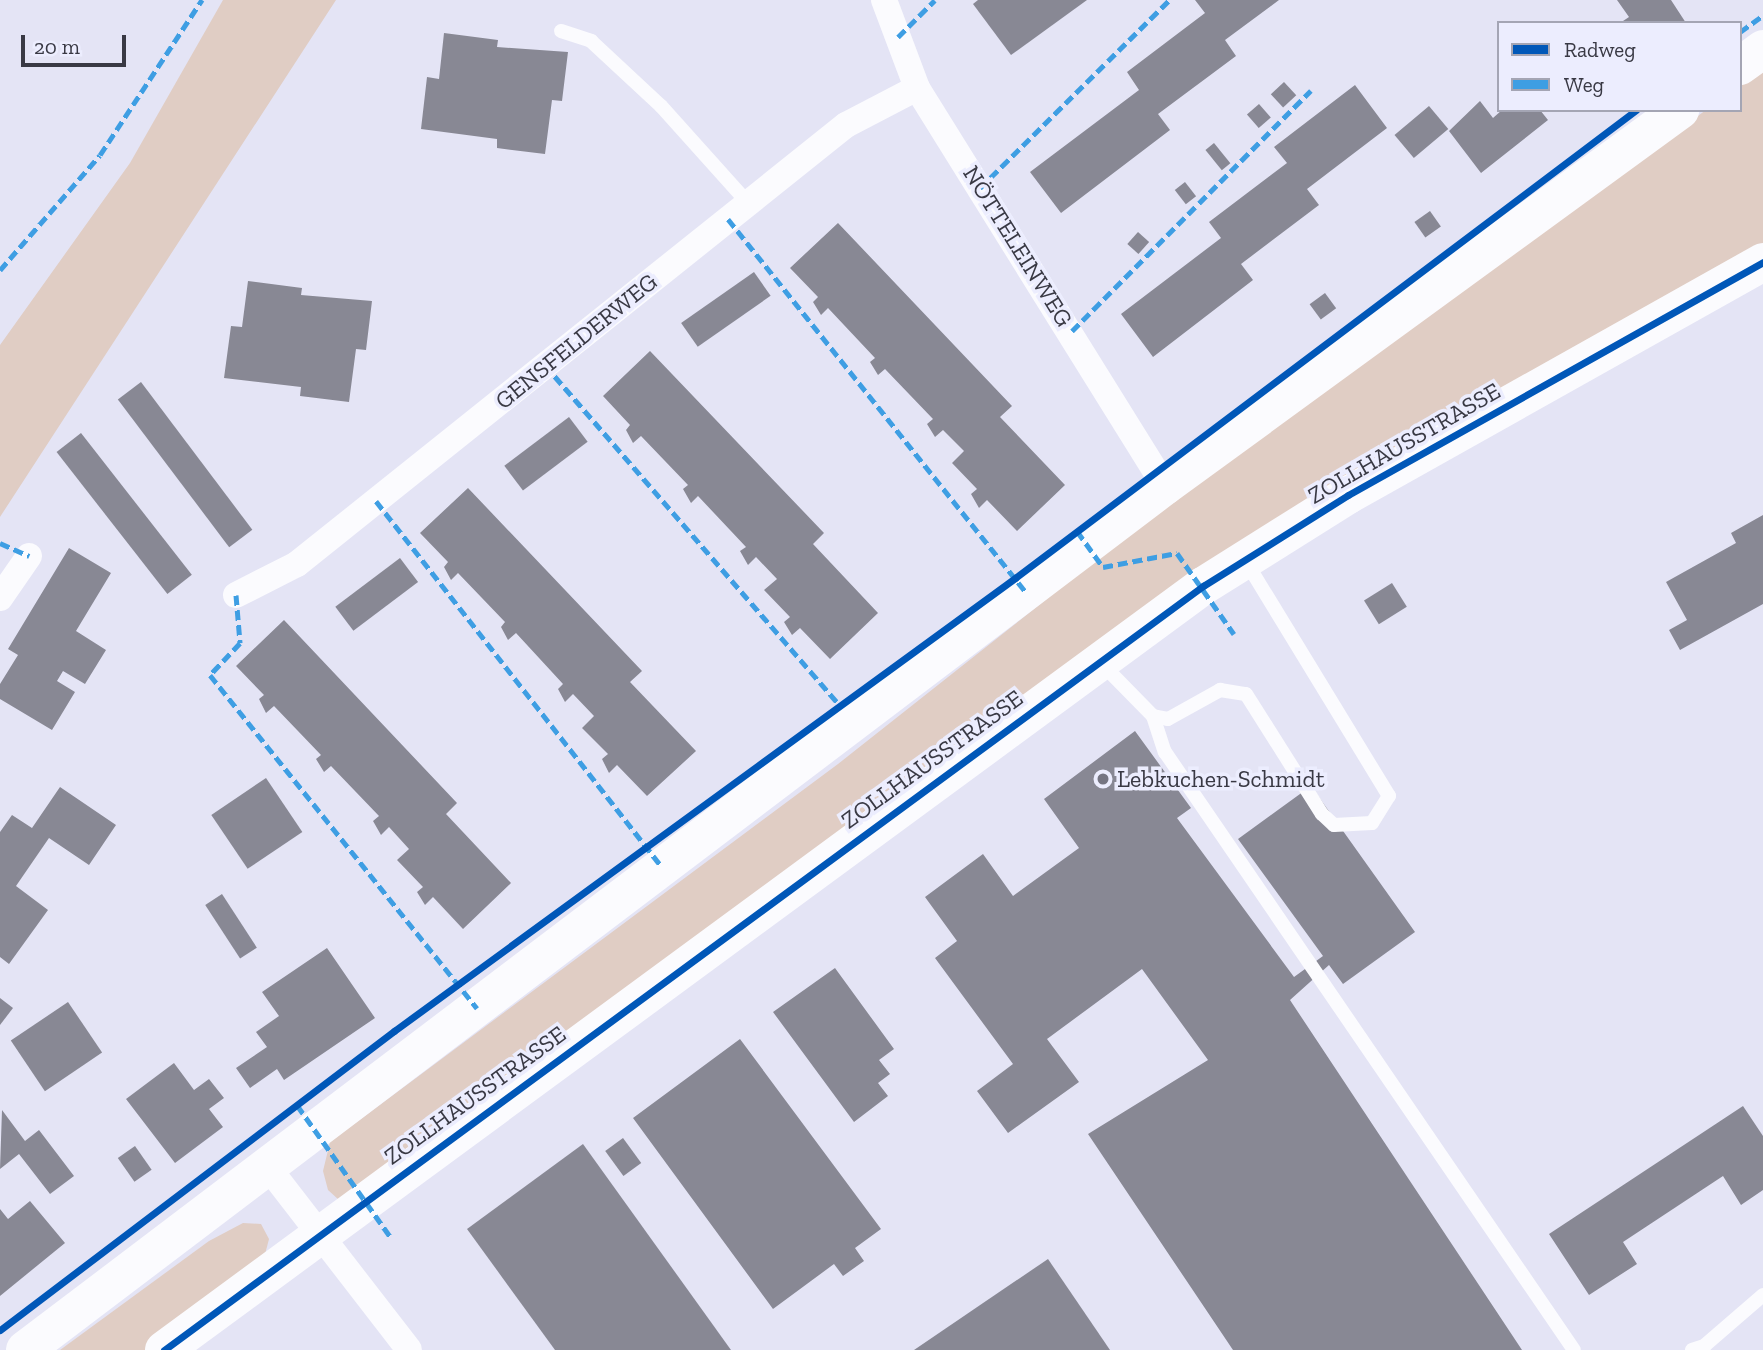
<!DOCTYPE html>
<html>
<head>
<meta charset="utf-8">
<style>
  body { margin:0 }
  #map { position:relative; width:1763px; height:1350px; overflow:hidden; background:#e4e4f5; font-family:"Zilla Slab",serif }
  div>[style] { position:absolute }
  .green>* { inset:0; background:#e0cdc4 }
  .building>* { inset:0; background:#888894; transform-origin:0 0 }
  .lane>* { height:14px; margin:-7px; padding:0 7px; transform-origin:7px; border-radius:7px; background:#fbfbfe }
  .street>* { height:26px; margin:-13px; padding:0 13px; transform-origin:13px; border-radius:13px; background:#fbfbfe }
  .secondary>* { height:38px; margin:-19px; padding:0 19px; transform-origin:19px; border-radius:19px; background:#fbfbfe }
  .quiet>* { height:5px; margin-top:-2.5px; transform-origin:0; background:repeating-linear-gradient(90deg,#3e9ee3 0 10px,transparent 0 15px) }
  .cycleway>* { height:7px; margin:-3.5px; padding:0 3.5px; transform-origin:3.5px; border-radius:3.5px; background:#0057b8 }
  .dots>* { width:19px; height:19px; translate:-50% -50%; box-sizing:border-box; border:4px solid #ecedfe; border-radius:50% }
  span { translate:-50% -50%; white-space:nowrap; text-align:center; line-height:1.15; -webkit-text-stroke:7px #ecedfe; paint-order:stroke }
  .street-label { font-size:24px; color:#393944 }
  .poi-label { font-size:24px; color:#393944 }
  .left { translate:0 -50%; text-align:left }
  .legend { position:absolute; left:1497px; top:21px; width:245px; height:91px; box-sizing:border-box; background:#ecedfe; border:2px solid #a4a5b4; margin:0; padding:9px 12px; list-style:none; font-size:21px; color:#393944 }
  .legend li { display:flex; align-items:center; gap:14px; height:35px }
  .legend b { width:35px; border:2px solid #a4a5b4 }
  .scale { position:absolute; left:21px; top:35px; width:105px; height:32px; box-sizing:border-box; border:4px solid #393944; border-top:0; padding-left:9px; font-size:21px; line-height:24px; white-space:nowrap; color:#393944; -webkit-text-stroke:5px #ecedfe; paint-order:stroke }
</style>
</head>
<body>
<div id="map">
  <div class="green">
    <div style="clip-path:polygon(223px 0,336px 0,0 517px,0 345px,130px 163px)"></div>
    <div style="clip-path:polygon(1763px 68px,1763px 259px,1346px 492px,339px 1200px,328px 1190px,323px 1171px,330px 1142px,838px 764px,1182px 492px,1706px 110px,1740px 110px,1740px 85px)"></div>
    <div style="clip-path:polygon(243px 1223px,261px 1224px,269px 1239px,263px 1262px,151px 1350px,60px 1350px,209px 1241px)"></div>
  </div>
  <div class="building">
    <div style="clip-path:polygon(978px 0,1087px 0,1011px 55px,973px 4px)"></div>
    <div style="clip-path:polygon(1195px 0,1279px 0,1225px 40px,1236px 56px,1158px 114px,1170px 130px,1061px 213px,1030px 172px,1139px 90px,1127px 72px,1205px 13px)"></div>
    <div style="clip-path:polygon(1617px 0,1671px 0,1686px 23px,1620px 23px,1629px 17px)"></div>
    <div style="clip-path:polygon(444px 33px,498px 40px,497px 47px,568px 52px,562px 101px,552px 100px,545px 154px,497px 148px,497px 139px,421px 129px,427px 77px,439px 79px)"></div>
    <div style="left:1284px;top:82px;width:18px;height:18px;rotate:47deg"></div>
    <div style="clip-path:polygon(1355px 85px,1387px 128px,1307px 189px,1319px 205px,1241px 264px,1253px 280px,1153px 357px,1121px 314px,1221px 238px,1209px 222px,1287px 163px,1274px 147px)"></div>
    <div style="clip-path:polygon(1480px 101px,1493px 118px,1502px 110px,1540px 110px,1548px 120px,1481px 173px,1449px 131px)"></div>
    <div style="left:1259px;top:104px;width:18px;height:16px;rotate:49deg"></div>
    <div style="left:1429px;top:106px;width:30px;height:45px;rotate:50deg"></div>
    <div style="left:1214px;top:143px;width:26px;height:11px;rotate:51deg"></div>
    <div style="left:1185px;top:182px;width:18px;height:13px;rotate:52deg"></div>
    <div style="left:1430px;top:211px;width:19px;height:19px;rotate:55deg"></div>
    <div style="clip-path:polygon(838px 223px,1012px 406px,1000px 417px,1065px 485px,1017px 531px,987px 500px,979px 508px,971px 494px,977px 489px,952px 463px,964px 451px,943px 430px,935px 437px,927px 424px,933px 419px,885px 369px,878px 375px,870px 362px,875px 358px,828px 308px,821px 315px,813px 302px,818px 297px,790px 268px)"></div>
    <div style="left:1138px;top:232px;width:15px;height:16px;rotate:42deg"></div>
    <div style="left:754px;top:272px;width:29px;height:89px;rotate:55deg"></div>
    <div style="clip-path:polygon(248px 281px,302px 288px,301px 295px,372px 301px,366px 350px,356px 349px,349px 402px,300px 396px,301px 387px,224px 378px,231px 326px,242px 327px)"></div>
    <div style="left:1325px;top:293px;width:19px;height:19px;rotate:54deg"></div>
    <div style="clip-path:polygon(650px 351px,824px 533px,813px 544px,878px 613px,830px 659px,800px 628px,792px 635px,784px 622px,790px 617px,764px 590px,777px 579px,756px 557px,748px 565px,740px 551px,746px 547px,698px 496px,691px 503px,683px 489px,688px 485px,641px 436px,633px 443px,626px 430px,630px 425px,603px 396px)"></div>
    <div style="left:141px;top:382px;width:185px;height:29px;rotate:53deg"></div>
    <div style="left:569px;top:417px;width:31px;height:81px;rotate:53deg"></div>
    <div style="left:81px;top:433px;width:180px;height:31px;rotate:52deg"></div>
    <div style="clip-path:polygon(468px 488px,642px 671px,630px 682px,696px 751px,647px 796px,617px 765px,609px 773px,602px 759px,608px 754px,582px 728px,594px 716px,573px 694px,565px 702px,558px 689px,563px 684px,516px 633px,508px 640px,501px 627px,505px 622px,458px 573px,451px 580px,444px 567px,448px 562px,420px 533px)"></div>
    <div style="clip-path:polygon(1763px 515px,1763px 604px,1680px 650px,1669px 630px,1687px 620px,1666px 582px,1736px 543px,1731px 533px)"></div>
    <div style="clip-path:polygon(69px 548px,111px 573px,76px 631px,106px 650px,85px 684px,63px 671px,57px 681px,75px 692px,52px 730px,0 699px,0 684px,18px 655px,8px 649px)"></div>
    <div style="left:400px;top:558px;width:30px;height:81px;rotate:53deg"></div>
    <div style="left:1392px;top:583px;width:28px;height:33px;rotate:58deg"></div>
    <div style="clip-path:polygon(284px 620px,457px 803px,446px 814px,511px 883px,463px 929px,433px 897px,425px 905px,417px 892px,423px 887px,397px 860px,409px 849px,389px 827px,381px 835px,373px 821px,379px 816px,331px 766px,324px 772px,316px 759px,321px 755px,274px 706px,266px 713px,259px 699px,264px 695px,236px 666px)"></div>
    <div style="clip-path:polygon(1135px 731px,1191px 808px,1177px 818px,1294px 977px,1323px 956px,1238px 839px,1311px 786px,1415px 932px,1343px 984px,1329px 965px,1290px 1000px,1522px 1350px,1233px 1350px,1088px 1134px,1208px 1060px,1142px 969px,1047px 1039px,1079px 1082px,1008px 1133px,977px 1091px,1013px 1064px,935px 958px,957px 941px,925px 897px,983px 854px,1013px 896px,1079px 848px,1044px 799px)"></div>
    <div style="left:266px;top:778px;width:65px;height:66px;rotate:56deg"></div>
    <div style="clip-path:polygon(60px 787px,116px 825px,89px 865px,49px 838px,16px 886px,48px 910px,9px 964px,0 957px,0 832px,12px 815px,32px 828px)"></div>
    <div style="left:222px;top:894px;width:64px;height:20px;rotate:57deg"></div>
    <div style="clip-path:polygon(327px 948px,375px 1018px,284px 1080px,277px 1069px,250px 1088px,236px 1068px,267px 1047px,256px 1032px,279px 1016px,262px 992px)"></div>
    <div style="clip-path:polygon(835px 968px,894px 1049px,879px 1060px,890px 1074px,878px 1083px,888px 1096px,854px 1122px,773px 1012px)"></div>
    <div style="clip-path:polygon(0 998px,13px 1008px,0 1025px)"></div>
    <div style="left:68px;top:1002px;width:61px;height:69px;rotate:56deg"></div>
    <div style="clip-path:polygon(740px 1039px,881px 1229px,855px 1248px,864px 1261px,843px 1276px,834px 1264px,773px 1309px,633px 1118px)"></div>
    <div style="clip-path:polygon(174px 1063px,194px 1090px,209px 1079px,224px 1098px,209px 1109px,223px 1127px,175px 1163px,126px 1099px)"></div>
    <div style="clip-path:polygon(1743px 1106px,1763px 1136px,1763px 1190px,1741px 1205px,1723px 1176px,1623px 1242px,1637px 1264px,1589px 1295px,1549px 1234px)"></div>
    <div style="clip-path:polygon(2px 1110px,25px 1141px,39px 1130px,74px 1176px,50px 1194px,19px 1154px,0 1169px)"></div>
    <div style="left:623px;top:1138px;width:31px;height:22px;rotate:54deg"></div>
    <div style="clip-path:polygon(583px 1144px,731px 1350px,555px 1350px,467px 1229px)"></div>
    <div style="left:135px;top:1146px;width:29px;height:21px;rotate:55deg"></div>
    <div style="clip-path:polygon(30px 1201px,65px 1243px,0 1296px,0 1209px,8px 1219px)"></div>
    <div style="clip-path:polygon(1048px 1259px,1110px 1350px,914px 1350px)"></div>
  </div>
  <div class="lane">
    <div style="left:561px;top:31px;width:32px;rotate:18deg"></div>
    <div style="left:591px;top:41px;width:96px;rotate:42.9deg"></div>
    <div style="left:661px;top:106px;width:130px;rotate:48.1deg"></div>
    <div style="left:1102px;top:664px;width:73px;rotate:45.6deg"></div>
    <div style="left:1153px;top:716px;width:15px;rotate:11deg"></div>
    <div style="left:1168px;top:719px;width:60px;rotate:-29.1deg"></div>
    <div style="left:1220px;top:690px;width:26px;rotate:9deg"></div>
    <div style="left:1246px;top:694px;width:142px;rotate:57.7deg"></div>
    <div style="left:1322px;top:814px;width:16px;rotate:43deg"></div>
    <div style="left:1334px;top:825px;width:38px;rotate:-3deg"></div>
    <div style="left:1372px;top:823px;width:32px;rotate:-58deg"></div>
    <div style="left:1389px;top:796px;width:276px;rotate:-121.4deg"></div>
    <div style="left:1153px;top:716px;width:38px;rotate:72deg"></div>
    <div style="left:1165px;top:752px;width:724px;rotate:55.63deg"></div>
    <div style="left:1692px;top:1350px;width:13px;rotate:-18deg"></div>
    <div style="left:1704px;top:1346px;width:78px;rotate:-40.8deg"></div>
  </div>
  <div class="street">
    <div style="left:884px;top:0;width:94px;rotate:69.4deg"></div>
    <div style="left:917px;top:88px;width:469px;rotate:58.1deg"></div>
    <div style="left:236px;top:595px;width:68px;rotate:-26.9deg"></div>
    <div style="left:297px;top:564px;width:703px;rotate:-38.65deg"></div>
    <div style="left:846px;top:125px;width:80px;rotate:-27.5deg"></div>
    <div style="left:0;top:598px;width:51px;rotate:-55.4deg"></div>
    <div style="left:267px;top:1166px;width:232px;rotate:52.3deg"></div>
  </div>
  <div class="secondary">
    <div style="left:1740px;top:66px;width:29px;rotate:-36deg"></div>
    <div style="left:25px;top:1350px;width:1430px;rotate:-37.16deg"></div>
    <div style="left:1165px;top:486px;width:638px;rotate:-36.13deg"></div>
    <div style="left:164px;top:1350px;width:1290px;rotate:-36.33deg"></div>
    <div style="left:1203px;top:586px;width:171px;rotate:-32.1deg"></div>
    <div style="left:1348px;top:495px;width:476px;rotate:-29.3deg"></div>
  </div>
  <div class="quiet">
    <div style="left:1740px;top:32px;width:29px;rotate:-36deg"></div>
    <div style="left:898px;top:37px;width:52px;rotate:-45deg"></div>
    <div style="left:980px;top:188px;width:267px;rotate:-44.8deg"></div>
    <div style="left:728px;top:219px;width:476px;rotate:51.4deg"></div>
    <div style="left:0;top:270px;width:152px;rotate:-49deg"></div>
    <div style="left:100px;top:155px;width:186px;rotate:-56.7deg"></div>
    <div style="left:1072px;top:331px;width:339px;rotate:-45.2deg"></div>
    <div style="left:545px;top:365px;width:449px;rotate:49.1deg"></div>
    <div style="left:376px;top:501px;width:463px;rotate:52deg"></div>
    <div style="left:1077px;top:531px;width:44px;rotate:54.2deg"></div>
    <div style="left:1103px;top:567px;width:75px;rotate:-10.7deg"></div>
    <div style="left:1177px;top:553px;width:99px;rotate:54.9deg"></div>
    <div style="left:0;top:543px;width:32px;rotate:24deg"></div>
    <div style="left:236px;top:595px;width:48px;rotate:85.2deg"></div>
    <div style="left:240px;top:643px;width:44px;rotate:133.2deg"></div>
    <div style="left:210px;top:675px;width:427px;rotate:51.3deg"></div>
    <div style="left:297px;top:1105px;width:163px;rotate:54.7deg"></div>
  </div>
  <div class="cycleway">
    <div style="left:0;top:1330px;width:495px;rotate:-37.2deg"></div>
    <div style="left:394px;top:1031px;width:769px;rotate:-36.11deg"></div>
    <div style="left:1015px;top:578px;width:778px;rotate:-37deg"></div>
    <div style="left:164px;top:1350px;width:1290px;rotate:-36.33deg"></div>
    <div style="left:1203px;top:586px;width:171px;rotate:-32.1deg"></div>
    <div style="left:1348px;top:495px;width:476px;rotate:-29.3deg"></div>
  </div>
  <div class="dots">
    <div style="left:1103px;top:779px;background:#757582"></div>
  </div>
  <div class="street-label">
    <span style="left:1018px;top:246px;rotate:58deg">NÖTTELEINWEG</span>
    <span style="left:576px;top:341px;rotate:-39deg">GENSFELDERWEG</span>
    <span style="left:1404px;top:443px;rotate:-30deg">ZOLLHAUSSTRASSE</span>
    <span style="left:932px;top:759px;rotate:-36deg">ZOLLHAUSSTRASSE</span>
    <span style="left:475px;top:1095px;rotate:-36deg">ZOLLHAUSSTRASSE</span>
  </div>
  <div class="poi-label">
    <span class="left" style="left:1117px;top:779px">Lebkuchen-Schmidt</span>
  </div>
  <ul class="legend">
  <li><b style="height:9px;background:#0057b8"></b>Radweg</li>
  <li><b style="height:9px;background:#3e9ee3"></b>Weg</li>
  </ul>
  <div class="scale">20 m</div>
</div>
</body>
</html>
